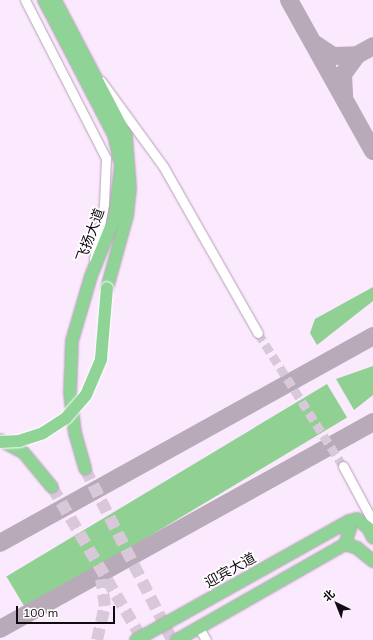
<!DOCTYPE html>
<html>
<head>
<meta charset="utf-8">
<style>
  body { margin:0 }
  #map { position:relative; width:373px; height:640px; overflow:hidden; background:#fbe9fd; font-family:Mulish,"Noto Sans SC",sans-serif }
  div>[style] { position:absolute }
  .green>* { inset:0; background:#90d092; transform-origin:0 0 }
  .taxiway>* { height:18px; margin:-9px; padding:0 9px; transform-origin:9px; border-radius:9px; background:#b9aaba }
  .minor-tunnel>* { height:9px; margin-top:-4.5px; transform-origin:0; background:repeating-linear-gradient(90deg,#d8c8da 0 9px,transparent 0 13.5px) }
  .major-tunnel>* { height:12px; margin-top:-6px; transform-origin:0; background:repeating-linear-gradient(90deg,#d8c8da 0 12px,transparent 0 18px) }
  .roads { filter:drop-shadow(0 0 1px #b6a0b8) drop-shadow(0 0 1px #b6a0b8) }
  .minor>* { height:9px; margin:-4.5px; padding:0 4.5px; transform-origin:4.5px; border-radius:4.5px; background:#fff }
  .major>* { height:12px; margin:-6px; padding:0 6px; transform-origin:6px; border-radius:6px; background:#8fd397 }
  .bridges { filter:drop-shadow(0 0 1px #fff) drop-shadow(0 0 1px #fff) }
  .major-bridge>* { height:12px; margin:-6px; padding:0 6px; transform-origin:6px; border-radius:6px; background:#8fd397 }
  span { translate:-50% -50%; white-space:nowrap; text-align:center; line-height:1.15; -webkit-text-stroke:3.5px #fff; paint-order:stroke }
  .street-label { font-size:14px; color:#120a12 }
  .north { position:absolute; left:317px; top:584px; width:40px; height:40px; -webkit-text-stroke:3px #fff; paint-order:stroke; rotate:317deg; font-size:11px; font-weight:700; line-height:16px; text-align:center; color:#120a12 }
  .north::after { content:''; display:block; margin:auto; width:14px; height:18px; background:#120a12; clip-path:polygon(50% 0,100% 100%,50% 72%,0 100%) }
  .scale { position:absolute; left:16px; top:606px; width:99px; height:18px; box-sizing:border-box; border:2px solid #120a12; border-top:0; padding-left:5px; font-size:12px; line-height:14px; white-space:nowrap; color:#120a12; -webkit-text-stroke:3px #fff; paint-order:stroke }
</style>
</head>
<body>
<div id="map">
  <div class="green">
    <div style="clip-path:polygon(373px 287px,373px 301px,317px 345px,310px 333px,315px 319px)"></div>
    <div style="clip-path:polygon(373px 366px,373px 395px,354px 410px,336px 379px)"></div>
    <div style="left:327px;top:384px;width:39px;height:374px;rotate:59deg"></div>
  </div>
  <div class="taxiway">
    <div style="left:289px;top:0;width:173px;rotate:60.9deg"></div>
    <div style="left:315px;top:44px;width:22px;rotate:34deg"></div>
    <div style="left:333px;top:56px;width:24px;rotate:-2deg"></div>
    <div style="left:357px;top:55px;width:24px;rotate:126deg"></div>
    <div style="left:343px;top:74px;width:22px;rotate:87deg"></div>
    <div style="left:357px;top:55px;width:18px;rotate:-29deg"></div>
    <div style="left:0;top:543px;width:427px;rotate:-29deg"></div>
    <div style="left:0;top:629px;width:427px;rotate:-29deg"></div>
  </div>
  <div class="minor-tunnel">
    <div style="left:258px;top:333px;width:158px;rotate:57.4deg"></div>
    <div style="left:169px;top:634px;width:8px;rotate:45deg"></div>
  </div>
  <div class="major-tunnel">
    <div style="left:85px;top:469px;width:192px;rotate:63deg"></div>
    <div style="left:52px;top:487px;width:178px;rotate:59.3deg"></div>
    <div style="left:97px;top:640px;width:35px;rotate:-77deg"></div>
    <div style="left:105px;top:606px;width:27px;rotate:-98deg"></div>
  </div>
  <div class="roads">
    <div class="minor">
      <div style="left:25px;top:0;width:178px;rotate:62.9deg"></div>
      <div style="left:106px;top:158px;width:46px;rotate:92.5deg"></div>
      <div style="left:104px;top:204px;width:56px;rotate:100.3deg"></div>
      <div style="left:101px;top:81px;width:105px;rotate:53.9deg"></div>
      <div style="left:163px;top:166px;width:192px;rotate:60.4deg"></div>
      <div style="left:343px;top:466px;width:64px;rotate:61.8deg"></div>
      <div style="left:199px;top:628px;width:14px;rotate:60deg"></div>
    </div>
    <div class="major">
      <div style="left:44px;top:0;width:152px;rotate:62.6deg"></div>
      <div style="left:114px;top:135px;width:31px;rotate:77deg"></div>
      <div style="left:121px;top:165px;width:52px;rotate:96.6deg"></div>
      <div style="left:115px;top:217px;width:64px;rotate:112.1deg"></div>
      <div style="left:91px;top:276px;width:68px;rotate:106.3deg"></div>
      <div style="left:72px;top:341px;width:52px;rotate:92.2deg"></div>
      <div style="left:70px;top:393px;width:40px;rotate:82.9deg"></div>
      <div style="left:75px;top:433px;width:37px;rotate:74deg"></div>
      <div style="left:55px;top:0;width:153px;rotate:62.4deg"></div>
      <div style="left:126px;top:136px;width:52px;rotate:85.6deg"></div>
      <div style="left:130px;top:188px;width:28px;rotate:96deg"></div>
      <div style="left:127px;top:216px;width:75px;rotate:105.5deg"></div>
      <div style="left:0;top:440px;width:26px;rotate:28deg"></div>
      <div style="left:23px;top:452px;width:45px;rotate:50.4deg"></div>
      <div style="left:340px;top:526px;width:10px;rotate:17deg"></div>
      <div style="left:350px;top:529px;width:16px;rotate:108deg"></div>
      <div style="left:345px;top:544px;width:13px;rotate:18deg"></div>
      <div style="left:357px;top:548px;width:21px;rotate:39deg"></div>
      <div style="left:136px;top:640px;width:244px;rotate:-29.2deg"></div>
      <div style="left:349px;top:521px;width:8px;rotate:-14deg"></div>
      <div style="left:357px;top:519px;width:14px;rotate:39deg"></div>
      <div style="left:368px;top:528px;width:11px;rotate:63deg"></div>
      <div style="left:177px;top:640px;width:193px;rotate:-29.7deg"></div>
    </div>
  </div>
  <div class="bridges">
    <div class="major-bridge">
      <div style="left:0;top:442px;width:19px;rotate:-3deg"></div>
      <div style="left:19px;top:441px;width:25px;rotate:-18deg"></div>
      <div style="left:43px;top:433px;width:27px;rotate:-33deg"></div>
      <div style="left:66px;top:418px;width:30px;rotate:-49deg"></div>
      <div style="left:86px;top:395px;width:39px;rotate:-67deg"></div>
      <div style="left:101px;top:359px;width:71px;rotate:-85.2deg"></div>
    </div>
  </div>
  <div class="street-label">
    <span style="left:90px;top:235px;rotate:-70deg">飞扬大道</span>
    <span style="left:230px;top:570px;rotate:-29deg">迎宾大道</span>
  </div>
  <div class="north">北</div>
  <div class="scale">100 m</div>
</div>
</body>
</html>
